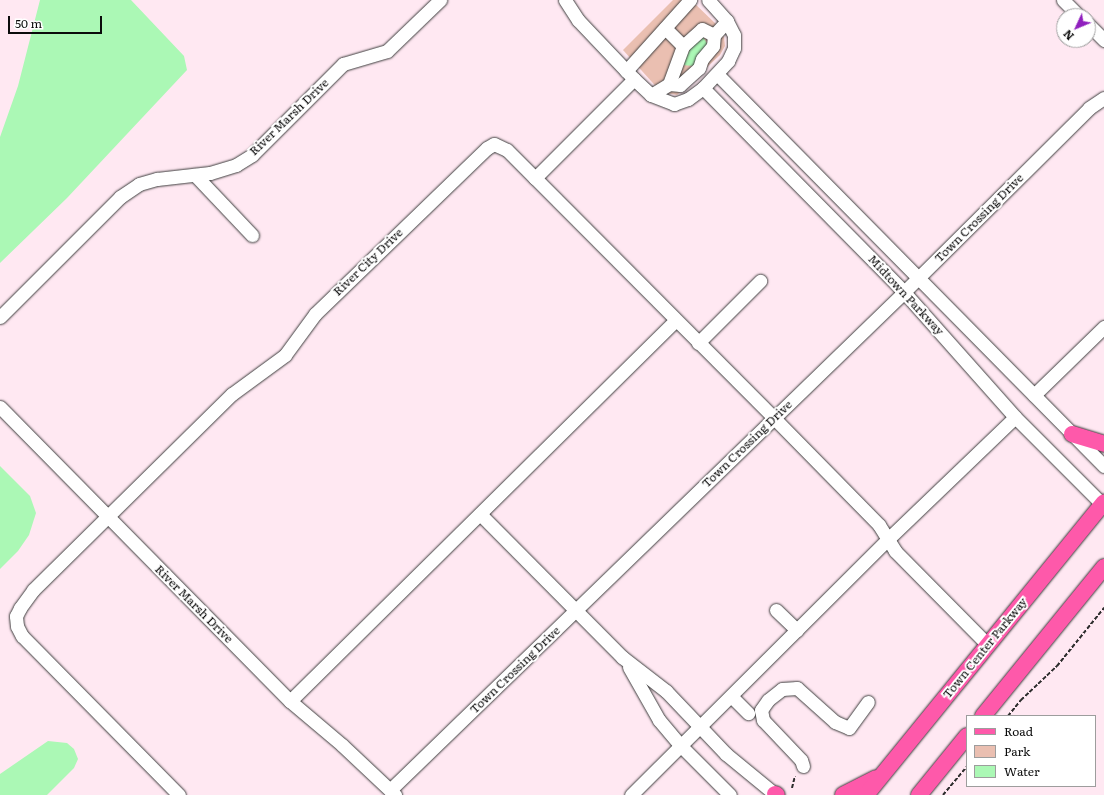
<!DOCTYPE html>
<html>
<head>
<meta charset="utf-8">
<style>
  body { margin:0 }
  #map { position:relative; width:1104px; height:795px; overflow:hidden; background:#ffe8f2; font-family:Literata,serif }
  div>[style] { position:absolute }
  .green>* { inset:0; background:#eabfb1 }
  .water>* { inset:0; background:#abf8b5 }
  .path>* { height:2px; margin-top:-1px; transform-origin:0; background:repeating-linear-gradient(90deg,#2d2d2d 0 4px,transparent 0 6px) }
  .roads { filter:drop-shadow(0 0 1px #3e3e3e) drop-shadow(0 0 1px #3e3e3e) }
  .minor>* { height:13px; margin:-6.5px; padding:0 6.5px; transform-origin:6.5px; border-radius:6.5px; background:#fff }
  .major>* { height:16px; margin:-8px; padding:0 8px; transform-origin:8px; border-radius:8px; background:#fe59aa }
  span { translate:-50% -50%; white-space:nowrap; text-align:center; line-height:1.15; -webkit-text-stroke:4px #fff; paint-order:stroke }
  .street-label { font-size:12px; color:#0b0b0b }
  .legend { position:absolute; left:966px; top:715px; width:130px; height:72px; box-sizing:border-box; background:#fff; border:1px solid #9d9d9d; margin:0; padding:5px 7px; list-style:none; font-size:12px; color:#0b0b0b }
  .legend li { display:flex; align-items:center; gap:8px; height:20px }
  .legend b { width:20px; border:1px solid #9d9d9d }
  .north { position:absolute; left:1056px; top:8px; width:40px; height:40px; box-sizing:border-box; background:#fff; border:1px solid #9d9d9d; border-radius:50%; rotate:226deg; font-size:11px; font-weight:700; line-height:16px; text-align:center; color:#0b0b0b }
  .north::after { content:''; display:block; margin:auto; width:14px; height:18px; background:#901fbe; clip-path:polygon(50% 0,100% 100%,50% 72%,0 100%) }
  .scale { position:absolute; left:8px; top:16px; width:94px; height:18px; box-sizing:border-box; border:2px solid #0b0b0b; border-top:0; padding-left:5px; font-size:12px; line-height:14px; white-space:nowrap; color:#0b0b0b; -webkit-text-stroke:3px #fff; paint-order:stroke }
</style>
</head>
<body>
<div id="map">
  <div class="green">
    <div style="clip-path:polygon(673px 0,691px 0,718px 26px,724px 37px,725px 46px,720px 55px,677px 95px,661px 92px,623px 50px)"></div>
  </div>
  <div class="water">
    <div style="clip-path:polygon(40px 0,131px 0,184px 56px,187px 70px,67px 198px,0 263px,0 137px,18px 86px)"></div>
    <div style="clip-path:polygon(703px 37px,708px 45px,693px 66px,683px 65px,690px 49px,699px 39px)"></div>
    <div style="clip-path:polygon(0 466px,30px 496px,36px 513px,29px 535px,18px 551px,0 569px)"></div>
    <div style="clip-path:polygon(48px 741px,67px 743px,74px 749px,78px 759px,74px 768px,47px 795px,0 795px,0 774px)"></div>
  </div>
  <div class="path">
    <div style="left:1008px;top:716px;width:21px;rotate:-51deg"></div>
    <div style="left:1021px;top:700px;width:50px;rotate:-43.4deg"></div>
    <div style="left:1057px;top:666px;width:75px;rotate:-51deg"></div>
    <div style="left:792px;top:788px;width:12px;rotate:-76deg"></div>
    <div style="left:943px;top:795px;width:38px;rotate:-50deg"></div>
  </div>
  <div class="roads">
    <div class="minor">
      <div style="left:565px;top:0;width:24px;rotate:57deg"></div>
      <div style="left:578px;top:20px;width:81px;rotate:46.5deg"></div>
      <div style="left:634px;top:79px;width:23px;rotate:43deg"></div>
      <div style="left:651px;top:95px;width:25px;rotate:21deg"></div>
      <div style="left:674px;top:104px;width:15px;rotate:-20deg"></div>
      <div style="left:688px;top:99px;width:19px;rotate:-36deg"></div>
      <div style="left:703px;top:88px;width:37px;rotate:-47deg"></div>
      <div style="left:728px;top:61px;width:14px;rotate:-65deg"></div>
      <div style="left:734px;top:48px;width:13px;rotate:-90deg"></div>
      <div style="left:734px;top:35px;width:16px;rotate:-117deg"></div>
      <div style="left:727px;top:21px;width:28px;rotate:-132deg"></div>
      <div style="left:1063px;top:0;width:23px;rotate:45deg"></div>
      <div style="left:1088px;top:24px;width:23px;rotate:45deg"></div>
      <div style="left:665px;top:28px;width:25px;rotate:45deg"></div>
      <div style="left:683px;top:46px;width:25px;rotate:-42deg"></div>
      <div style="left:702px;top:29px;width:13px;rotate:27deg"></div>
      <div style="left:626px;top:71px;width:96px;rotate:-48deg"></div>
      <div style="left:717px;top:74px;width:551px;rotate:45.37deg"></div>
      <div style="left:669px;top:84px;width:40px;rotate:-69.8deg"></div>
      <div style="left:703px;top:88px;width:286px;rotate:45.4deg"></div>
      <div style="left:904px;top:292px;width:167px;rotate:48.4deg"></div>
      <div style="left:1015px;top:417px;width:126px;rotate:45deg"></div>
      <div style="left:651px;top:95px;width:21px;rotate:-31deg"></div>
      <div style="left:669px;top:84px;width:11px;rotate:5deg"></div>
      <div style="left:680px;top:85px;width:25px;rotate:-42deg"></div>
      <div style="left:699px;top:68px;width:9px;rotate:-72deg"></div>
      <div style="left:702px;top:59px;width:17px;rotate:-50deg"></div>
      <div style="left:713px;top:46px;width:11px;rotate:-85deg"></div>
      <div style="left:714px;top:35px;width:19px;rotate:-47deg"></div>
      <div style="left:195px;top:175px;width:83px;rotate:46.5deg"></div>
      <div style="left:535px;top:178px;width:140px;rotate:-45deg"></div>
      <div style="left:0;top:317px;width:170px;rotate:-45deg"></div>
      <div style="left:120px;top:197px;width:23px;rotate:-34deg"></div>
      <div style="left:139px;top:184px;width:19px;rotate:-16deg"></div>
      <div style="left:157px;top:179px;width:53px;rotate:-6.5deg"></div>
      <div style="left:210px;top:173px;width:27px;rotate:-17deg"></div>
      <div style="left:236px;top:165px;width:19px;rotate:-32deg"></div>
      <div style="left:252px;top:155px;width:129px;rotate:-45deg"></div>
      <div style="left:343px;top:64px;width:46px;rotate:-16.5deg"></div>
      <div style="left:387px;top:51px;width:74px;rotate:-43.9deg"></div>
      <div style="left:698px;top:343px;width:88px;rotate:-45deg"></div>
      <div style="left:1034px;top:395px;width:98px;rotate:-44.2deg"></div>
      <div style="left:0;top:407px;width:413px;rotate:45.4deg"></div>
      <div style="left:290px;top:701px;width:68px;rotate:40.2deg"></div>
      <div style="left:342px;top:745px;width:73px;rotate:43.3deg"></div>
      <div style="left:480px;top:514px;width:202px;rotate:45.2deg"></div>
      <div style="left:622px;top:657px;width:56px;rotate:37.7deg"></div>
      <div style="left:666px;top:691px;width:87px;rotate:46.4deg"></div>
      <div style="left:726px;top:754px;width:65px;rotate:39.4deg"></div>
      <div style="left:776px;top:610px;width:29px;rotate:44deg"></div>
      <div style="left:629px;top:667px;width:61px;rotate:60.5deg"></div>
      <div style="left:659px;top:720px;width:34px;rotate:50deg"></div>
      <div style="left:681px;top:746px;width:69px;rotate:45deg"></div>
      <div style="left:732px;top:697px;width:23px;rotate:45deg"></div>
      <div style="left:290px;top:701px;width:542px;rotate:-44.63deg"></div>
      <div style="left:803px;top:766px;width:6px;rotate:-108deg"></div>
      <div style="left:801px;top:760px;width:55px;rotate:-133.5deg"></div>
      <div style="left:763px;top:720px;width:10px;rotate:-101deg"></div>
      <div style="left:761px;top:710px;width:12px;rotate:-55deg"></div>
      <div style="left:768px;top:700px;width:18px;rotate:-38deg"></div>
      <div style="left:782px;top:689px;width:15px;rotate:-4deg"></div>
      <div style="left:797px;top:688px;width:51px;rotate:41.8deg"></div>
      <div style="left:835px;top:722px;width:15px;rotate:23deg"></div>
      <div style="left:849px;top:728px;width:32px;rotate:-54deg"></div>
      <div style="left:390px;top:790px;width:716px;rotate:-44.09deg"></div>
      <div style="left:904px;top:292px;width:261px;rotate:-44.8deg"></div>
      <div style="left:1089px;top:108px;width:18px;rotate:-34deg"></div>
      <div style="left:179px;top:795px;width:223px;rotate:-134.6deg"></div>
      <div style="left:22px;top:636px;width:11px;rotate:-117deg"></div>
      <div style="left:17px;top:626px;width:10px;rotate:-96deg"></div>
      <div style="left:16px;top:616px;width:9px;rotate:-63deg"></div>
      <div style="left:20px;top:608px;width:22px;rotate:-54deg"></div>
      <div style="left:33px;top:590px;width:279px;rotate:-44.6deg"></div>
      <div style="left:232px;top:394px;width:66px;rotate:-36.3deg"></div>
      <div style="left:285px;top:355px;width:51px;rotate:-53.8deg"></div>
      <div style="left:315px;top:314px;width:239px;rotate:-44deg"></div>
      <div style="left:487px;top:148px;width:8px;rotate:-30deg"></div>
      <div style="left:494px;top:144px;width:14px;rotate:25deg"></div>
      <div style="left:507px;top:150px;width:40px;rotate:45deg"></div>
      <div style="left:535px;top:178px;width:339px;rotate:45.1deg"></div>
      <div style="left:774px;top:418px;width:150px;rotate:45.5deg"></div>
      <div style="left:879px;top:525px;width:31px;rotate:58deg"></div>
      <div style="left:895px;top:551px;width:132px;rotate:45.3deg"></div>
      <div style="left:631px;top:795px;width:363px;rotate:-44.9deg"></div>
      <div style="left:888px;top:539px;width:176px;rotate:-43.8deg"></div>
    </div>
    <div class="major">
      <div style="left:1072px;top:434px;width:34px;rotate:17deg"></div>
      <div style="left:983px;top:716px;width:192px;rotate:-50.9deg"></div>
      <div style="left:775px;top:794px;width:2px;rotate:27deg"></div>
      <div style="left:843px;top:795px;width:37px;rotate:-27deg"></div>
      <div style="left:866px;top:795px;width:377px;rotate:-50.9deg"></div>
      <div style="left:919px;top:795px;width:76px;rotate:-50.9deg"></div>
    </div>
  </div>
  <div class="street-label">
    <span style="left:289px;top:117px;rotate:-44deg">River Marsh Drive</span>
    <span style="left:979px;top:218px;rotate:-45deg">Town Crossing Drive</span>
    <span style="left:368px;top:262px;rotate:-44deg">River City Drive</span>
    <span style="left:906px;top:295px;rotate:47deg">Midtown Parkway</span>
    <span style="left:747px;top:444px;rotate:-44deg">Town Crossing Drive</span>
    <span style="left:194px;top:604px;rotate:45deg">River Marsh Drive</span>
    <span style="left:985px;top:648px;rotate:-51deg">Town Center Parkway</span>
    <span style="left:515px;top:670px;rotate:-44deg">Town Crossing Drive</span>
  </div>
  <ul class="legend">
  <li><b style="height:5px;background:#fe59aa"></b>Road</li>
  <li><b style="height:11px;background:#eabfb1"></b>Park</li>
  <li><b style="height:11px;background:#abf8b5"></b>Water</li>
  </ul>
  <div class="north">N</div>
  <div class="scale">50 m</div>
</div>
</body>
</html>
